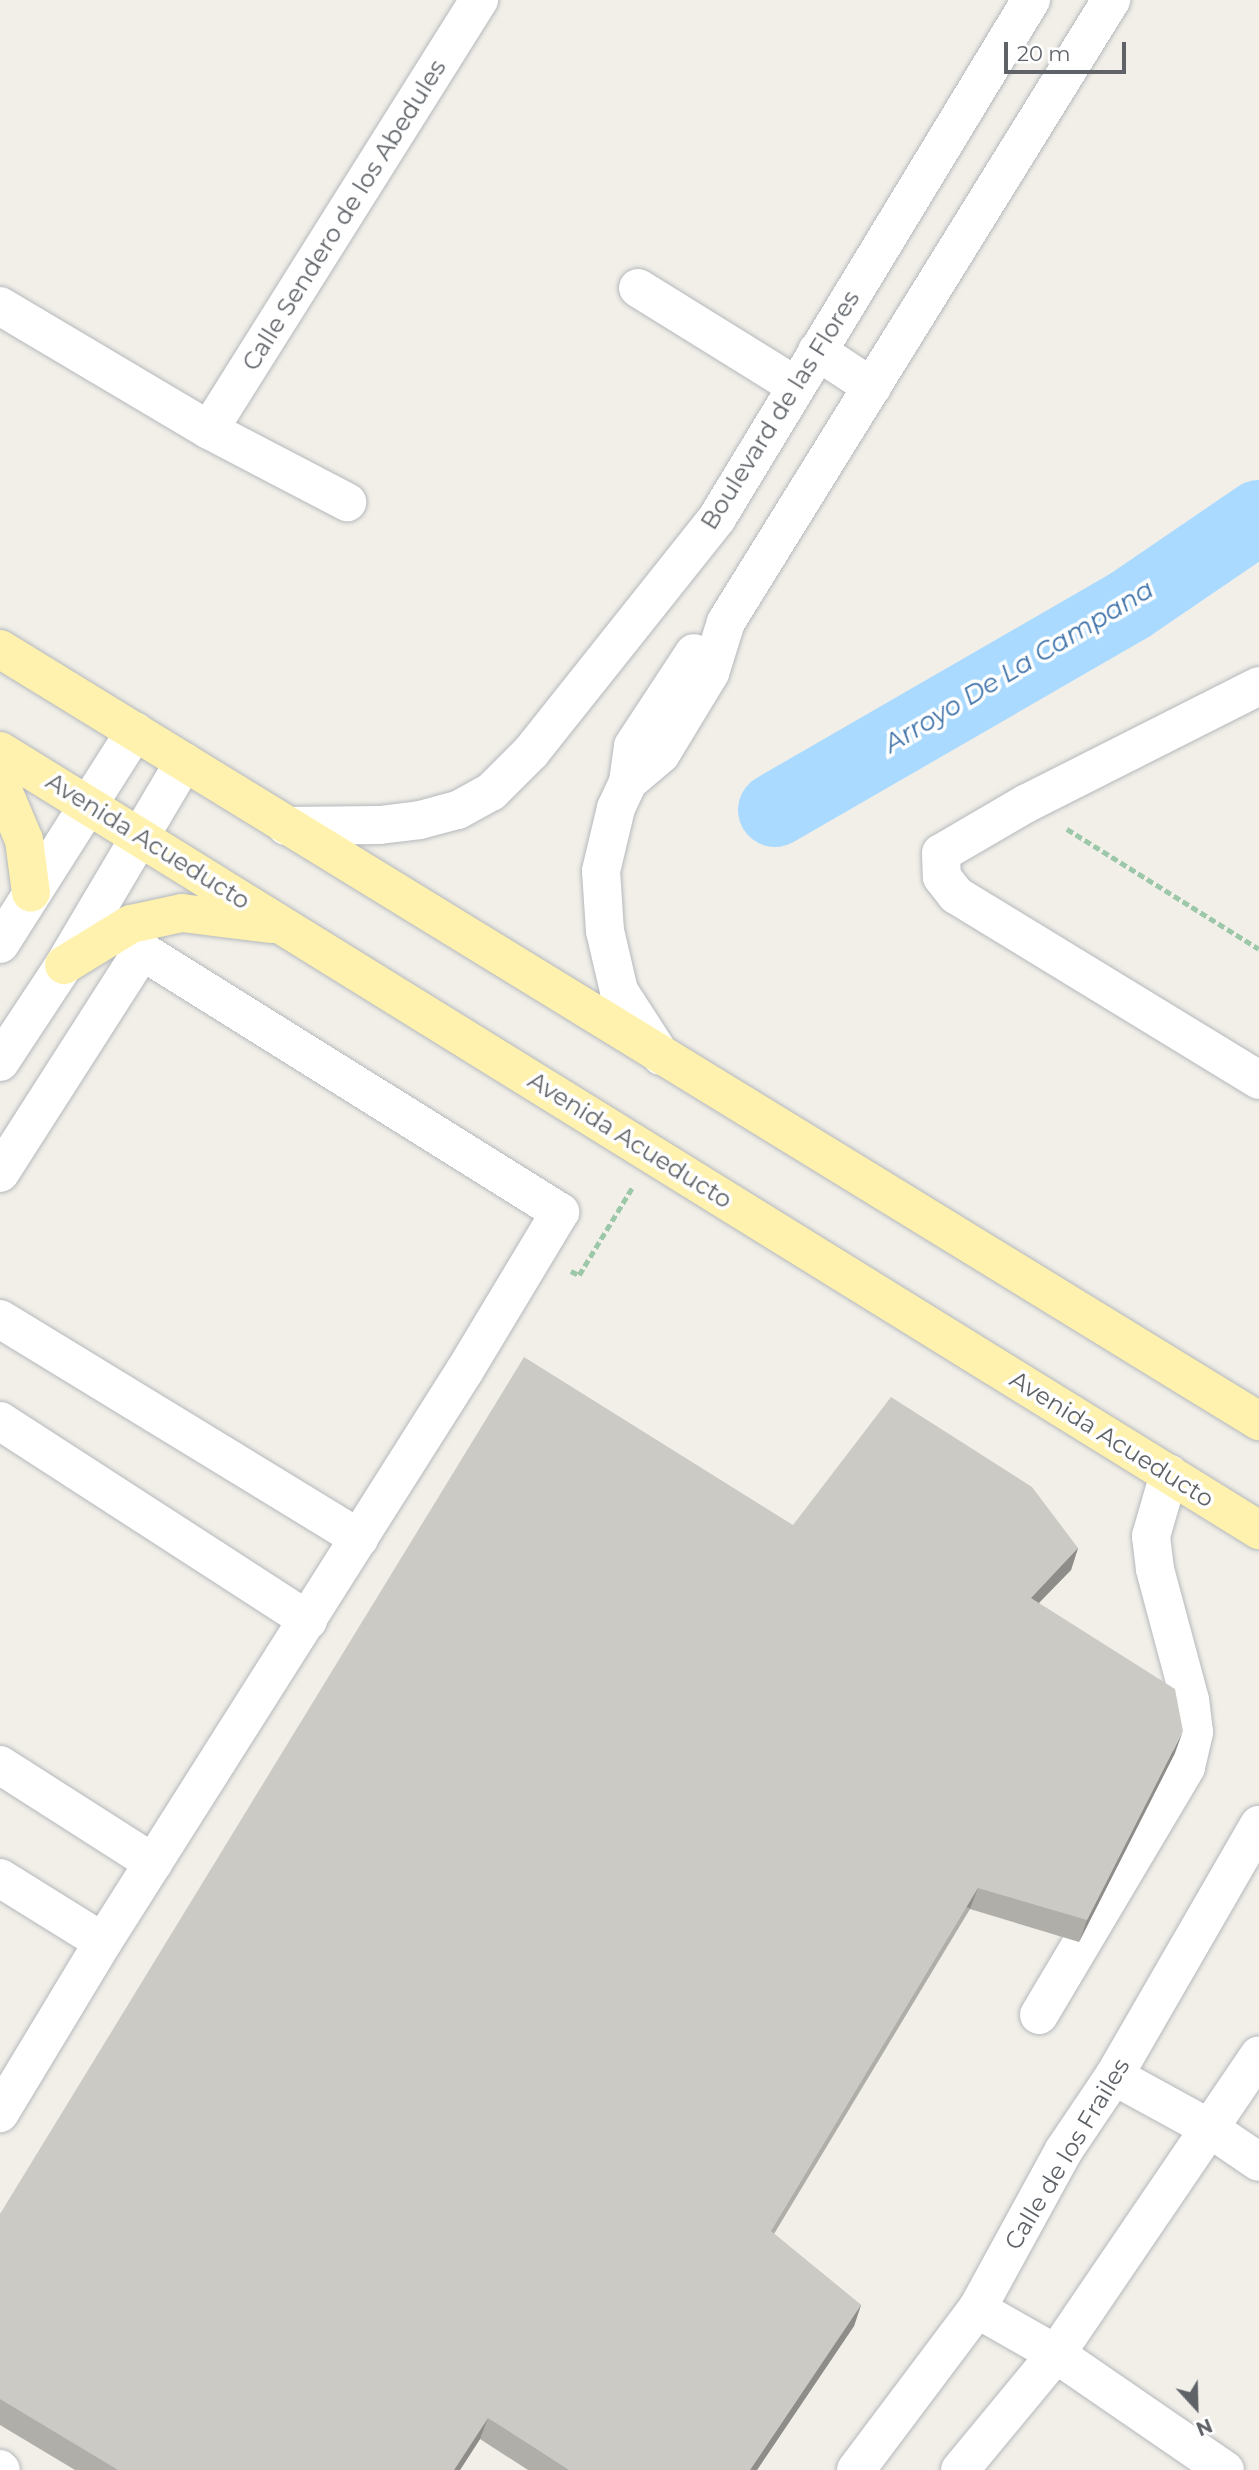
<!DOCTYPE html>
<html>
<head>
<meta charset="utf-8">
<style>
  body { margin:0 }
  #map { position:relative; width:1259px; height:2470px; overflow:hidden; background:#f1efe8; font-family:Montserrat,sans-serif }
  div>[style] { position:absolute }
  .river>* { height:74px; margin:-37px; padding:0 37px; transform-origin:37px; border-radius:37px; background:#aadaff }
  .path>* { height:4.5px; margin-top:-2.25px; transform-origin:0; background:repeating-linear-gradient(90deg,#9cc7a9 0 7px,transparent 0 10.5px) }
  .roads { filter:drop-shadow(0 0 2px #b5b8bc) drop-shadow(0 0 2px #b5b8bc) }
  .minor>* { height:38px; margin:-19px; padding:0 19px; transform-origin:19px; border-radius:19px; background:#fff }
  .major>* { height:38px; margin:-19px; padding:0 19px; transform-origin:19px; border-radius:19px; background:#fff2af }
  .wall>* { inset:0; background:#afaea9 }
  .shaded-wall>* { inset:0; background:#8f8d8a; transform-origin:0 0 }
  .building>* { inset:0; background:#cccac5 }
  span { translate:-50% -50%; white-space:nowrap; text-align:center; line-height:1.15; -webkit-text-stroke:7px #fff; paint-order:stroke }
  .street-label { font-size:24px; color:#5f6368 }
  .water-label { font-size:26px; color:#4174aa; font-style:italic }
  .north { position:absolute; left:1161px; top:2372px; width:70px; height:70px; -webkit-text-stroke:5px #fff; paint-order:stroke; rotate:158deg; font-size:19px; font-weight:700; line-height:28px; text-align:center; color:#5f6368 }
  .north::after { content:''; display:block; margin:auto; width:24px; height:32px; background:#5f6368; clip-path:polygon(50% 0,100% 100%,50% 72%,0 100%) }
  .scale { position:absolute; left:1004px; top:42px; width:122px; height:32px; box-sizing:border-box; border:4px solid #5f6368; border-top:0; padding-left:9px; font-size:21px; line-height:24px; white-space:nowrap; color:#5f6368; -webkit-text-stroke:5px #fff; paint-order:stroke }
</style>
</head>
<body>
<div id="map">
  <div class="river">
    <div style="left:775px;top:810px;width:410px;rotate:-30deg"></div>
    <div style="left:1130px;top:605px;width:156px;rotate:-34.3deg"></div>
  </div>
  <div class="path">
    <div style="left:1067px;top:829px;width:226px;rotate:32deg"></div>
    <div style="left:571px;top:1271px;width:9px;rotate:27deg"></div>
    <div style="left:579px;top:1275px;width:102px;rotate:-58.7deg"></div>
  </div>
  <div class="roads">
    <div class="minor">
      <div style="left:638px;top:288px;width:186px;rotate:31.8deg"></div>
      <div style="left:0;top:306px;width:243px;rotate:30.7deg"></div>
      <div style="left:209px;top:430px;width:156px;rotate:27.6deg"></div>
      <div style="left:817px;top:351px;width:66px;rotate:33.2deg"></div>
      <div style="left:209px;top:430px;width:508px;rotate:-57.88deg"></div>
      <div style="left:1259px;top:686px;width:260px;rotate:153.2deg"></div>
      <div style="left:1027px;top:803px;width:99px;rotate:149.8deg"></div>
      <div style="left:941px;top:853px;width:24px;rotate:88deg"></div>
      <div style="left:942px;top:877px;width:23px;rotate:52deg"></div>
      <div style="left:956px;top:895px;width:355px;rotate:31.4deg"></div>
      <div style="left:628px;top:782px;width:36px;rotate:-82deg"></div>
      <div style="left:633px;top:746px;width:111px;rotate:-56.7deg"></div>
      <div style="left:286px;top:826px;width:94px;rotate:-0.6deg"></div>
      <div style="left:380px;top:825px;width:40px;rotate:-7.1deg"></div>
      <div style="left:420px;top:820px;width:39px;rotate:-15deg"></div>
      <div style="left:458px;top:810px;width:38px;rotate:-29deg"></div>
      <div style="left:491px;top:792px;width:57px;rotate:-45deg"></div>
      <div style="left:531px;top:752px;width:299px;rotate:-51.5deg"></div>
      <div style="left:717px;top:518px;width:606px;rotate:-58.78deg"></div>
      <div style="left:0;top:944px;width:252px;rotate:-57.6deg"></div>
      <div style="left:661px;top:1056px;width:77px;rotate:-122.9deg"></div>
      <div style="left:619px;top:991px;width:62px;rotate:-103.1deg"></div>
      <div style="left:605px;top:931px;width:60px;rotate:-93.8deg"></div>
      <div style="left:601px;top:871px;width:65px;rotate:-76.6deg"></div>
      <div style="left:616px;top:808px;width:29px;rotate:-65deg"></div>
      <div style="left:628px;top:782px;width:43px;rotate:-40.3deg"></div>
      <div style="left:661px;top:754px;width:95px;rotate:-58.8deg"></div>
      <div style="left:710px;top:673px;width:53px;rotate:-72.6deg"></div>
      <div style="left:726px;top:622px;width:732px;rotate:-58.24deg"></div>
      <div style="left:0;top:1062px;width:116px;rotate:-56.6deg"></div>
      <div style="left:64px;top:965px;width:236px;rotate:-59.4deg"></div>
      <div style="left:0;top:1173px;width:264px;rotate:-57.4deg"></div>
      <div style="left:142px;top:951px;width:493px;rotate:32deg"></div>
      <div style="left:560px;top:1212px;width:184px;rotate:121deg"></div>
      <div style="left:465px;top:1370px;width:677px;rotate:122.33deg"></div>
      <div style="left:103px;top:1942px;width:200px;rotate:121.1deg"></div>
      <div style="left:0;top:1319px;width:421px;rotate:31.4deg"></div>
      <div style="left:0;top:1421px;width:367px;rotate:32.9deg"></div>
      <div style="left:0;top:1765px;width:182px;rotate:32.6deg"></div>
      <div style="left:0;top:1878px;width:121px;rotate:31.9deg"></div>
      <div style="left:1039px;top:2015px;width:288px;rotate:-59.3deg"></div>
      <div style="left:1186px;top:1767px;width:36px;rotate:-77deg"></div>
      <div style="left:1194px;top:1732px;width:32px;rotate:-97deg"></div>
      <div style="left:1190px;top:1700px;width:136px;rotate:-105deg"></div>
      <div style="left:1155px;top:1569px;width:33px;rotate:-97deg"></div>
      <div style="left:1151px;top:1536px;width:65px;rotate:-73.8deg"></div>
      <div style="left:1114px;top:2076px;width:108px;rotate:28.7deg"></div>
      <div style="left:1209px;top:2128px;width:60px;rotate:34.2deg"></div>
      <div style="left:977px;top:2309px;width:91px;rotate:29.7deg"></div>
      <div style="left:1056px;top:2354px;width:205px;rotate:34.5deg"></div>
      <div style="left:0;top:2469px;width:1px;rotate:45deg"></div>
      <div style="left:856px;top:2470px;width:201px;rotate:-53.1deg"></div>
      <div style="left:977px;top:2309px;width:181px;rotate:-61.3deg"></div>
      <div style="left:1064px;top:2150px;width:89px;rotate:-56deg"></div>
      <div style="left:1114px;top:2076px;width:290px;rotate:-60deg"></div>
      <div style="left:960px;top:2470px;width:151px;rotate:-50.4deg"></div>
      <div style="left:1056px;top:2354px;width:361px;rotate:-55.8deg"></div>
    </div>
    <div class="major">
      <div style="left:0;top:649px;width:1477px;rotate:31.52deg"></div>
      <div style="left:0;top:751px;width:1481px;rotate:31.75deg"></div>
      <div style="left:0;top:783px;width:62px;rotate:67.2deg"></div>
      <div style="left:24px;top:840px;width:53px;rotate:82.5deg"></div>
      <div style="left:64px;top:965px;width:79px;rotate:-31.5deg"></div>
      <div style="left:131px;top:924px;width:52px;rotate:-12.2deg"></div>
      <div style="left:182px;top:913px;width:91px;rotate:7deg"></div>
    </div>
  </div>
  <div class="wall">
    <div style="clip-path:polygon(793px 1525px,1078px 1548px,1071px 1570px,1039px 1603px,1175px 1753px,1079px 1942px,970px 1909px,774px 2234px,861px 2305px,854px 2326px,757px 2470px,528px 2470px,480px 2439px,460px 2470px,75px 2470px,0 2425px,0 2214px)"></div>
  </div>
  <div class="shaded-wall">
    <div style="clip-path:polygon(1078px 1548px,1071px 1570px,1023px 1619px,1031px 1598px)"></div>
    <div style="clip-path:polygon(1183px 1731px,1175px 1753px,1079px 1942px,1087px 1920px)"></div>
    <div style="left:978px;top:1888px;width:22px;height:401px;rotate:111deg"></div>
    <div style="clip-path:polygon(861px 2305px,854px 2326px,757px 2470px,750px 2470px)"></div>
    <div style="clip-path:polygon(488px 2418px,480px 2439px,460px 2470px,454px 2470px)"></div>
  </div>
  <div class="building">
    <div style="clip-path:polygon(524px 1357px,793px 1525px,891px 1397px,1032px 1487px,1078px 1548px,1031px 1598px,1175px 1689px,1183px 1731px,1087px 1920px,978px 1888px,771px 2231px,861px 2305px,750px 2470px,569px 2470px,488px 2418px,454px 2470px,118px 2470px,0 2399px,0 2214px)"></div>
  </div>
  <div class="street-label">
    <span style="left:344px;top:215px;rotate:-58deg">Calle Sendero de los Abedules</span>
    <span style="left:780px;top:410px;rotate:-58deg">Boulevard de las Flores</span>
    <span style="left:148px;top:841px;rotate:32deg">Avenida Acueducto</span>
    <span style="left:630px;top:1140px;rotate:32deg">Avenida Acueducto</span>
    <span style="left:1112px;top:1439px;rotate:32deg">Avenida Acueducto</span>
    <span style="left:1067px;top:2154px;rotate:-59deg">Calle de los Frailes</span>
  </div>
  <div class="water-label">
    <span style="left:1019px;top:667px;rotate:-31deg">Arroyo De La Campana</span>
  </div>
  <div class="north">N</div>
  <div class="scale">20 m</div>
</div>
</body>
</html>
